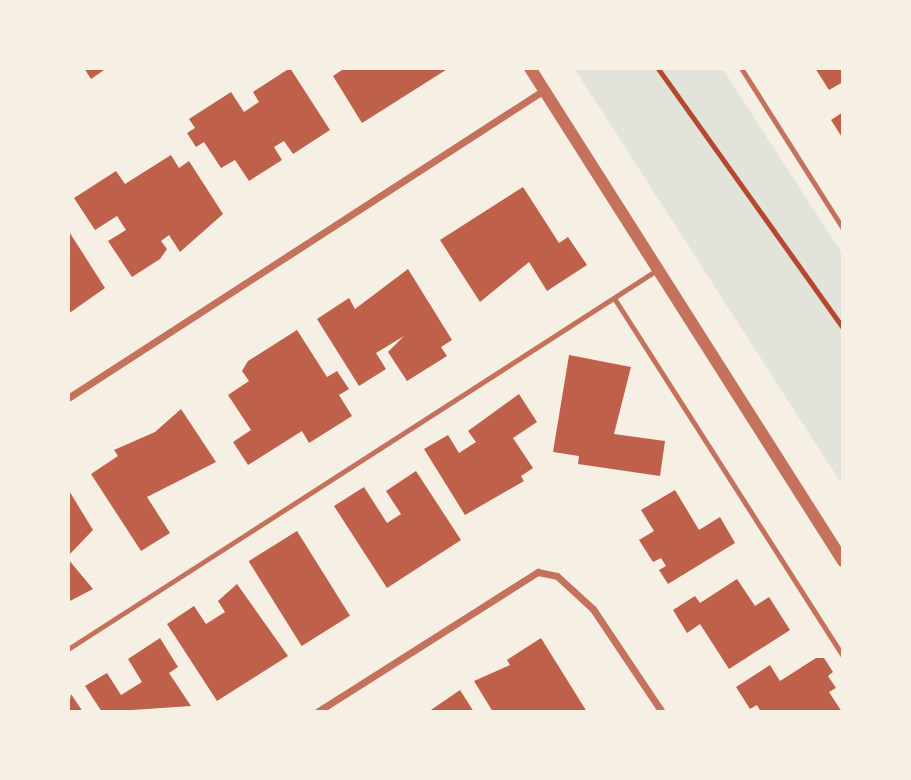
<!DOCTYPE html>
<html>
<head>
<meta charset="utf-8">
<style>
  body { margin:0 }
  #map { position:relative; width:911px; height:780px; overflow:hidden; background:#f6efe4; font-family:Roboto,sans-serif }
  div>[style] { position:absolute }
  .green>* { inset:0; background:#e2e4dc }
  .building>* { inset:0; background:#bf614a; transform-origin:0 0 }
  .path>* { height:4.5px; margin:-2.25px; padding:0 2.25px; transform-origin:2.25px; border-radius:2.25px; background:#b5482f }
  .service>* { height:5px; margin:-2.5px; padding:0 2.5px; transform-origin:2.5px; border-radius:2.5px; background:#c5725c }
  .minor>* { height:7px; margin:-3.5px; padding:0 3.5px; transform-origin:3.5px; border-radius:3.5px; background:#c5725c }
  .tertiary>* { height:12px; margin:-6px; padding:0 6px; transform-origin:6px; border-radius:6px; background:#c5725c }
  span { translate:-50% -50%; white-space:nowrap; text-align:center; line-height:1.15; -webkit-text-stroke:6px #f6efe4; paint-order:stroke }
  .frame { position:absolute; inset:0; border:70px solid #f6efe4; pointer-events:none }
</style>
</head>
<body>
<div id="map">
  <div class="green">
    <div style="clip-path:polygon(574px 68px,722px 68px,843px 255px,843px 486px)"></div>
  </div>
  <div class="building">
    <div style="clip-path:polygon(84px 68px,107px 68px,91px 79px)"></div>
    <div style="clip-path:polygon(290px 68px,330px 130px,293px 154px,284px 141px,274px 147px,282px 160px,249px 181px,235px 160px,221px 168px,204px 142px,196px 147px,187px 133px,195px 128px,189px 119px,231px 92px,244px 112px,259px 102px,253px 92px)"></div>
    <div style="clip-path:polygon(345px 68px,449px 68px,362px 123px,333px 76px)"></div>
    <div style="clip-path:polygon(815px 68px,843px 68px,843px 82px,829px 90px)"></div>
    <div style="clip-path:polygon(843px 112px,843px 139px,831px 120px)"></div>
    <div style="clip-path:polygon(171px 155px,179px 168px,189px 161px,223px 214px,180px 252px,169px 235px,161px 241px,167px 249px,160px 259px,132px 277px,108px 241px,126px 230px,117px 216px,95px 230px,74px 198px,116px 171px,125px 184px)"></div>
    <div style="clip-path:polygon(523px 187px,559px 243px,568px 237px,587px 265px,547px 291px,529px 262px,480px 302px,440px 240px)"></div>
    <div style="clip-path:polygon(68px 230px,105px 288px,68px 314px)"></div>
    <div style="clip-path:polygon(408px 269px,452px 340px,441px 347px,447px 356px,407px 381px,388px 352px,404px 336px,376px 353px,386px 369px,359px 386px,317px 319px,349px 298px,355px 309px)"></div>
    <div style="clip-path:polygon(297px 330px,327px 377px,337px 371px,349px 389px,339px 395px,352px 416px,309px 443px,302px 431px,248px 465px,233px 442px,251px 430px,228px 395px,249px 381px,242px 371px,248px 361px)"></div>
    <div style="clip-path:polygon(569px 355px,631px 367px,614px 434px,665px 441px,660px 476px,578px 464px,579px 456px,553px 452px)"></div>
    <div style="clip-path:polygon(519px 394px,537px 422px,513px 438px,533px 468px,521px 476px,524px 481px,465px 515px,424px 449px,448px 435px,459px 453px,476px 442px,468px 431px)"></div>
    <div style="clip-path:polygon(181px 409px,216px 462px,147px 497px,170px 533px,141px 551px,91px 474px,118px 456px,114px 450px,155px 432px)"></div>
    <div style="clip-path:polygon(416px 471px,461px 540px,387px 588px,334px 506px,364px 487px,387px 523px,401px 514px,386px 491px)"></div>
    <div style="clip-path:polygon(68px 489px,93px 530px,68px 556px)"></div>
    <div style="clip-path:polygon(675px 490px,699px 530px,720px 517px,735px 543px,668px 584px,659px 570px,666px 566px,661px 558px,653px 562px,639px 540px,654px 531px,641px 510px)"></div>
    <div style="left:297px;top:531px;width:100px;height:57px;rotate:58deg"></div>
    <div style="clip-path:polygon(68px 559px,93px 589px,68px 602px)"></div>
    <div style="clip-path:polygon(737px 579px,755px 606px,769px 597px,790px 630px,729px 669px,700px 624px,687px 633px,673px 610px,695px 596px,700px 603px)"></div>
    <div style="clip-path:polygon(237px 584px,288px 656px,217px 701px,167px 624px,194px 606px,206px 624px,225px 612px,218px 601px)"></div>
    <div style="clip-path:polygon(160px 638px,178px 667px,169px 673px,191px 706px,102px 712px,85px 686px,107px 673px,121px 695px,142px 682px,128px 659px)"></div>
    <div style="clip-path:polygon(541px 638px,587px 712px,493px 712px,474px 681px,510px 665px,507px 660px)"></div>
    <div style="clip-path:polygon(816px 658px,824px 658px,833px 672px,828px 676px,836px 688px,829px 692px,842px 712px,761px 712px,757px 705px,750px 709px,736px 687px,770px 665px,780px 681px)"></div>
    <div style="clip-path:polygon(460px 690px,474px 712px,428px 712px)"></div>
    <div style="clip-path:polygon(71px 694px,83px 712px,68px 712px)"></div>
  </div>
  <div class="path">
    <div style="left:658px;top:68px;width:318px;rotate:54.5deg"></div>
  </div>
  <div class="service">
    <div style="left:741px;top:68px;width:191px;rotate:57.6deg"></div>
    <div style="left:614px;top:298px;width:425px;rotate:57.4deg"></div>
    <div style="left:68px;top:649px;width:700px;rotate:-32.76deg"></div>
  </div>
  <div class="minor">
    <div style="left:68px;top:398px;width:567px;rotate:-32.91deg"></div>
    <div style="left:317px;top:712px;width:262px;rotate:-32.4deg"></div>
    <div style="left:538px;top:572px;width:19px;rotate:12deg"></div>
    <div style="left:557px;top:576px;width:49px;rotate:42.5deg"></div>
    <div style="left:593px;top:609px;width:124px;rotate:56.2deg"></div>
  </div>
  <div class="tertiary">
    <div style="left:530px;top:68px;width:584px;rotate:57.59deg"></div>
  </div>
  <div class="frame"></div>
</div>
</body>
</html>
